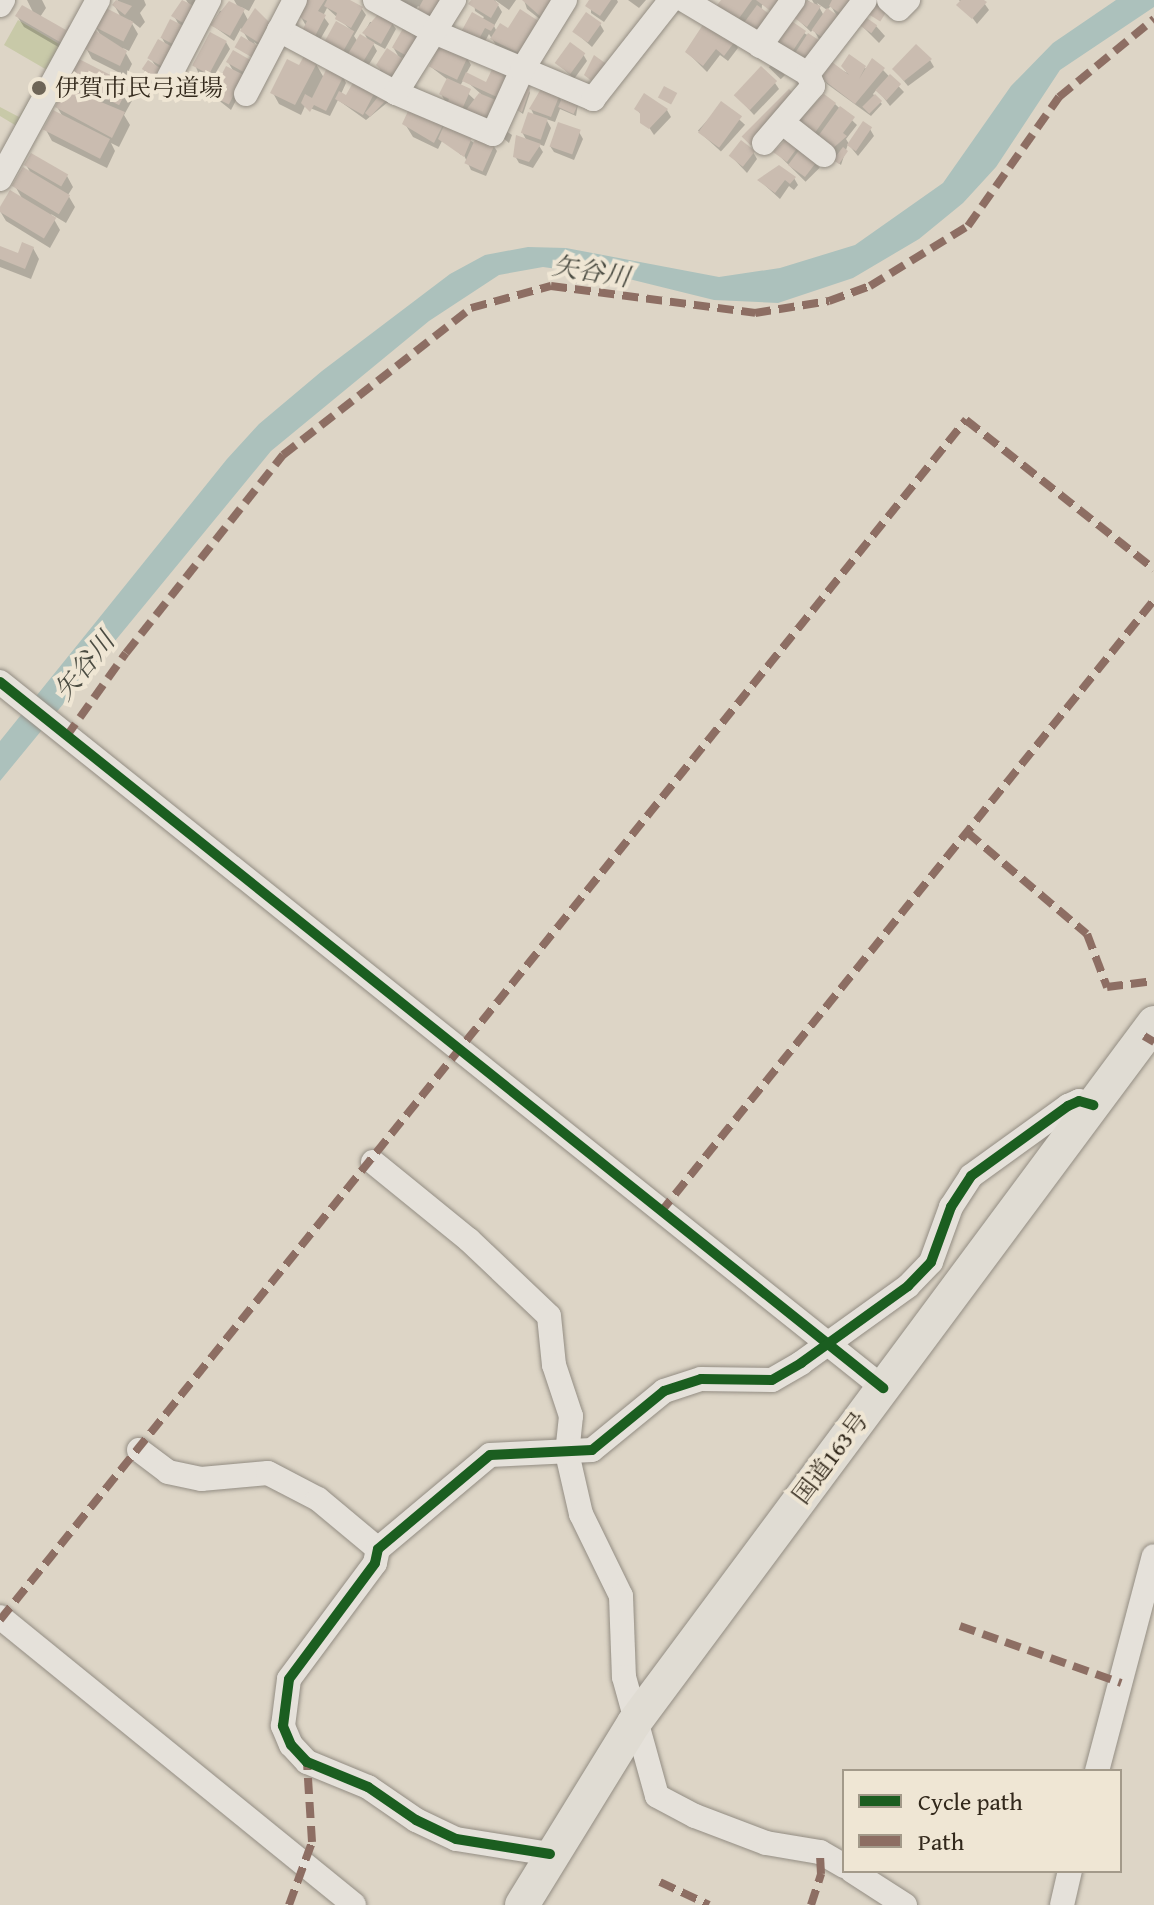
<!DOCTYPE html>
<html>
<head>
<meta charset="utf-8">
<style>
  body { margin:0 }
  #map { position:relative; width:1154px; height:1905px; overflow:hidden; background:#ddd5c6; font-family:"Gentium Book Plus","Noto Serif JP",serif }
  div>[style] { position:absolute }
  .green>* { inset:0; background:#c8c9a8 }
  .water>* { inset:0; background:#acc1bc }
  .shadow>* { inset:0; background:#0003; transform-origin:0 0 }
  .building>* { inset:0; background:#cabcb0; transform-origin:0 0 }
  .roads { filter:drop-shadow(0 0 2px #938d83) drop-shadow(0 0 2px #938d83) }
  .minor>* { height:24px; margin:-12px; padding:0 12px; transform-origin:12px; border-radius:12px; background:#e5e1da }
  .highway>* { height:34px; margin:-17px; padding:0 17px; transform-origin:17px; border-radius:17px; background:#e0dcd3 }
  .quiet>* { height:8px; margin-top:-4px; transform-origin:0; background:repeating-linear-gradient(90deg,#8d6e63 0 16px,transparent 0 24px) }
  .cycleway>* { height:10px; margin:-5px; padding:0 5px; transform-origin:5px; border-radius:5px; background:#1b5e20 }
  .dots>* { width:22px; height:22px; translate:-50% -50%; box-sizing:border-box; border:4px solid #efe6d4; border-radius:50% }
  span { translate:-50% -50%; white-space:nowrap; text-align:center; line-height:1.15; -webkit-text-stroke:8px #efe6d4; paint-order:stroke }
  .poi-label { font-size:24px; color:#32281b }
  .left { translate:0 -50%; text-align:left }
  .street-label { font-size:24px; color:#32281b }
  .water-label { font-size:26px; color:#4b4c42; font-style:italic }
  .legend { position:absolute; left:842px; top:1769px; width:280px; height:104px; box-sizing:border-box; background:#efe6d4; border:2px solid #a39a8a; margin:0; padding:10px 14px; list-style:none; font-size:24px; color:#32281b }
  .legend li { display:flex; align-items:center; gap:16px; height:40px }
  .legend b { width:40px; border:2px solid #a39a8a }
</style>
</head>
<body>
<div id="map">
  <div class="green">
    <div style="clip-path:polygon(18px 20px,66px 48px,20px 128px,0 116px,0 107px,19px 117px,47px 70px,4px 45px)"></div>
  </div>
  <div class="water">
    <div style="clip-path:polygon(1116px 0,1154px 0,1154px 7px,1060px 70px,996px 167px,963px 203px,919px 239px,853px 278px,778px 303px,714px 300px,629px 279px,543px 267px,499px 275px,429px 321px,271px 451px,0 781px,0 741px,227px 459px,259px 424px,322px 371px,450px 274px,485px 255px,528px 247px,566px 248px,719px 277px,780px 268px,855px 245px,943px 183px,1011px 86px,1053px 43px)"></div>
  </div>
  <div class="shadow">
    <div style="clip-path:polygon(27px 0,42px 0,46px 8px,40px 17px,72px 55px,24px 27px,17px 16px,34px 14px)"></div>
    <div style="clip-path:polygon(118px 0,144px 0,146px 5px,140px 13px,145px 22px,140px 28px,130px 20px,138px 34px,129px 51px,123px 48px,132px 64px,126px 76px,92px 59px,86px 48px,102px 38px,96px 27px,122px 19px,114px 5px)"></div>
    <div style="clip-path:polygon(186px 0,204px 0,168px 72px,160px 68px,164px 74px,159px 81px,144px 70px,157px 68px,151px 59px,167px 47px,162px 38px,179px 25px,174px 16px,190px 6px)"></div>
    <div style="clip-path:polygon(234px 0,255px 0,249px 11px,241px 7px,263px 48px,254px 42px,258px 50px,254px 58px,237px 47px,250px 43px,241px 28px,234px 41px,212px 25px,220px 11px,239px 9px)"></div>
    <div style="clip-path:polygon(304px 0,346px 0,362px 9px,366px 15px,354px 36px,358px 42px,369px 42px,364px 33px,370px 22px,392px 23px,396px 29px,385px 49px,372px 42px,377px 51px,365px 71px,330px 50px,350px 29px,327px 8px,323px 16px,329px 24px,317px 45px,301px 17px)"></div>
    <div style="clip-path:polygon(397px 0,451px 0,438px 24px,418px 6px,413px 13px)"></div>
    <div style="clip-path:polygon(474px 0,516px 0,509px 10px,495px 0,502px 12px,494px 26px,497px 32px,501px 26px,529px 64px,499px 50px,489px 34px,482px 47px,468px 39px,484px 17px,475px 11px)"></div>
    <div style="clip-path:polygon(524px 0,553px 0,545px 23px,527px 9px)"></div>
    <div style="clip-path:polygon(591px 0,617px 0,618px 2px,604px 22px,591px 13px)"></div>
    <div style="clip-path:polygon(628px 0,646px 0,639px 8px)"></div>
    <div style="clip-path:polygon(723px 0,793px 0,762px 5px,759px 42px,723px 20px)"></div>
    <div style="clip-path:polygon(evenodd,807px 0,815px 5px,812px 0,858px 0,833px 47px,819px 38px,827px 52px,815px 71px,778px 49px,804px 33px,822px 44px,813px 29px,811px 32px,795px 17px,807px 0,817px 3px,827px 10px,831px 6px,838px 18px,824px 16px,817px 3px)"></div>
    <div style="clip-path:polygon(959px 0,982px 0,989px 10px,977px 24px)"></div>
    <div style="clip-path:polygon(600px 24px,604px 31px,592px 47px,575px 32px)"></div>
    <div style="clip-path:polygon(860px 24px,876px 26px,885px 36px,879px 43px)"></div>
    <div style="clip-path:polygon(405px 27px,412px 63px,402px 57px,409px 69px,384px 78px,380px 71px,388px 51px,400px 59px,393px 47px)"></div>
    <div style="clip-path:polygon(724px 41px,734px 41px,738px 48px,728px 61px,720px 55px,707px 72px,687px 52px)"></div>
    <div style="clip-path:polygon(226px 42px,230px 49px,212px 79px,198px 72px,195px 65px)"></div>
    <div style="clip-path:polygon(583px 54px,587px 61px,574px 79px,558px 63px)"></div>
    <div style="clip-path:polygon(evenodd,467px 58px,471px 65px,466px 74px,487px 84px,508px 77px,491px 130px,445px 101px,441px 94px,448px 80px,431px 67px,467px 58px,464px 79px,481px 94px,476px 101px,460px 86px,464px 79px)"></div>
    <div style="clip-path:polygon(930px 60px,934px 67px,908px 86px,894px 69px)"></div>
    <div style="clip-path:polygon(228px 62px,249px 62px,253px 68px,231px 110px,212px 95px,234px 72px)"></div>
    <div style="left:773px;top:63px;width:17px;height:6px;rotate:45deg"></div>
    <div style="clip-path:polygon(316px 64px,324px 78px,343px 77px,346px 83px,341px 94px,347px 98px,374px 92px,388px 102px,366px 120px,338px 100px,330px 116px,305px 106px,301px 115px,279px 104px,273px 93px,299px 68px)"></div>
    <div style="clip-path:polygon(833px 65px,847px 73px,843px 66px,883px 70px,904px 92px,890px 106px,877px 89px,873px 94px,882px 104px,871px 116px,827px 84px,823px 78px)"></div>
    <div style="clip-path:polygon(69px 78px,127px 86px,134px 97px,124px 115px,130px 125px,119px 147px,111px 143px,115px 151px,107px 168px,52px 141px,46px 130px,63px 117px,57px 107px,78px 95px)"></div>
    <div style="clip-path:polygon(775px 83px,779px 89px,754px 115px,736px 95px)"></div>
    <div style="clip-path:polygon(529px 90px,530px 93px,523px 114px,515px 108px)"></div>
    <div style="clip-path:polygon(559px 96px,562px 102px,578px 104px,576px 116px,560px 109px,555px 122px,546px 119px,551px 128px,544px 146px,538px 144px,543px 152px,533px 168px,519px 163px,515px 156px,527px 141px,522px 132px,535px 117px,531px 109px)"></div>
    <div style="left:722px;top:104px;width:31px;height:36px;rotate:42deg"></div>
    <div style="clip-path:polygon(835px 104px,857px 125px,846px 139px,849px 144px,870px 129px,874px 136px,858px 156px,848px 144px,841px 165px,800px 131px)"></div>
    <div style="clip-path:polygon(637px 109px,667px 110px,671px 117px,654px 135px)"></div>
    <div style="clip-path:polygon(436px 119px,476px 144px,493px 145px,497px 151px,486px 176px,471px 170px,460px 147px,461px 155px,443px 139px,438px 149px,413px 137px,405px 124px,433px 125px)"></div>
    <div style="clip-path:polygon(506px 131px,512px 135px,509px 143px,503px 138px)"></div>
    <div style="clip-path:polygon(579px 132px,583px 139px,574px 160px,554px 152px,550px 146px)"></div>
    <div style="left:790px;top:138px;width:42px;height:20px;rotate:45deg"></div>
    <div style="clip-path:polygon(753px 152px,757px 159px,747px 173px,730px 155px)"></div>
    <div style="clip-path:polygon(26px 165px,67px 176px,73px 187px,68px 195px,75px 207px,66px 223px,51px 214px,60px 230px,50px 248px,6px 221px,0 211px,11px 193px,23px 200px,15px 186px,32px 175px)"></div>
    <div style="clip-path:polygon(794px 178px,798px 185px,794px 190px,789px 186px,780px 199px,760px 181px)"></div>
    <div style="clip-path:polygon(0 248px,19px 256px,33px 248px,39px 259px,31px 279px,0 267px)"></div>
  </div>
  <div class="building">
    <div style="clip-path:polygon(116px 0,132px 6px,125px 15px,112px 5px)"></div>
    <div style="clip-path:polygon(182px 0,194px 6px,185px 24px,171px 16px)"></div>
    <div style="clip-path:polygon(301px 0,325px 0,318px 11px,326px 15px,313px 40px,301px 33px,307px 21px,299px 17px)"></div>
    <div style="clip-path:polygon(327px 0,350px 0,363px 7px,351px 28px,335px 19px,337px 13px,324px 6px)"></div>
    <div style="clip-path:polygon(423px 0,444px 0,434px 18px,418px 9px)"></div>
    <div style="clip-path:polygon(471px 0,494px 0,499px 4px,491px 18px,468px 4px)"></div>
    <div style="clip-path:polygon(522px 0,551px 0,552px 1px,541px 17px)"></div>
    <div style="clip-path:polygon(589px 0,611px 0,600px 16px,585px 6px)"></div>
    <div style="clip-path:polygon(721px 0,752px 0,735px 24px,714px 9px)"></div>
    <div style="clip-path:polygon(756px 0,777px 0,781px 3px,773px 13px)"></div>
    <div style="clip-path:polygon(805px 0,821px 6px,807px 27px,793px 17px)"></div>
    <div style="clip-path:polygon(832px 0,854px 0,844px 16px,829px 6px)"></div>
    <div style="left:876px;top:0;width:15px;height:16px;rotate:32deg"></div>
    <div style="clip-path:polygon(961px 0,984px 0,987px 2px,972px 19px,956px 5px)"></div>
    <div style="clip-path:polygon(229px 1px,245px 9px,230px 36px,210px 25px)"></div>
    <div style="clip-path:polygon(22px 5px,66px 30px,69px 25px,75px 29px,65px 45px,15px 16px)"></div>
    <div style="left:757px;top:5px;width:17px;height:27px;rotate:36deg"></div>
    <div style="left:104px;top:7px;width:33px;height:22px;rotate:27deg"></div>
    <div style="clip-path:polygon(255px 8px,271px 24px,259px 43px,240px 31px)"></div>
    <div style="left:827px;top:8px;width:21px;height:27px;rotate:35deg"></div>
    <div style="clip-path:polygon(520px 9px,540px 22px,523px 55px,490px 39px,500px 23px,508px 28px)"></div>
    <div style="clip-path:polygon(472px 12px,495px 25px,491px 31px,485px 28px,478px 41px,461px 32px)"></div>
    <div style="left:586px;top:12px;width:19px;height:24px;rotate:35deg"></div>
    <div style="clip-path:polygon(379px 13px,394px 21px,381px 44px,362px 33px)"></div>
    <div style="left:864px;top:16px;width:16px;height:10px;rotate:35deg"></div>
    <div style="left:170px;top:19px;width:16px;height:21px;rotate:27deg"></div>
    <div style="clip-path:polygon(790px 20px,806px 31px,790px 55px,772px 42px)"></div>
    <div style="left:336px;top:21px;width:21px;height:25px;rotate:29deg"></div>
    <div style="clip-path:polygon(704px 23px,724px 38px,728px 34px,736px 40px,724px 56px,716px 49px,703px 66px,685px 52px)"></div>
    <div style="left:405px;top:25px;width:20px;height:26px;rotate:30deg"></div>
    <div style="clip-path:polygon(93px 29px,127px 51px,120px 66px,83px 48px)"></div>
    <div style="left:210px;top:32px;width:19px;height:38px;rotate:28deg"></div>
    <div style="left:808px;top:33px;width:20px;height:25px;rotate:33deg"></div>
    <div style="left:360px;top:34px;width:17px;height:26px;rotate:31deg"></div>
    <div style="left:241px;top:36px;width:20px;height:13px;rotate:30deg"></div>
    <div style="left:158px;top:39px;width:18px;height:22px;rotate:29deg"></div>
    <div style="left:570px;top:42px;width:19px;height:26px;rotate:36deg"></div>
    <div style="left:440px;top:43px;width:31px;height:26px;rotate:25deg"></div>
    <div style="clip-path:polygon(916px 44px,932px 59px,904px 81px,892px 69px)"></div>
    <div style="clip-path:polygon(387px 48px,406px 61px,393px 82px,376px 65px)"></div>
    <div style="left:233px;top:50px;width:20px;height:14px;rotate:30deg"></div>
    <div style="clip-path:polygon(849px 54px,866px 66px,859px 79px,872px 58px,885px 68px,855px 104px,821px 78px,832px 62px,849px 75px,841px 66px)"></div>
    <div style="clip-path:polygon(594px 55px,612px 68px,598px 86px,584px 75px)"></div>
    <div style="clip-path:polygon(304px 56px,317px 63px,295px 105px,270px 93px,287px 59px,299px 65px)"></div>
    <div style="left:77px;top:58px;width:59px;height:23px;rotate:27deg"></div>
    <div style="left:148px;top:60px;width:18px;height:11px;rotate:34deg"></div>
    <div style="clip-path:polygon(494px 65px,509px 76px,499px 98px,462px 81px,466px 72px,486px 82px)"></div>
    <div style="left:226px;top:66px;width:20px;height:33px;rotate:27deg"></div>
    <div style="left:761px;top:66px;width:22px;height:40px;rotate:43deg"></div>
    <div style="clip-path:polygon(326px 70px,344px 75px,326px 111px,314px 105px,310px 112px,301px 103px,305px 94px,312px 98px)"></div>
    <div style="left:890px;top:74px;width:15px;height:22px;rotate:42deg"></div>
    <div style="clip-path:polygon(447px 78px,471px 89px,460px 114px,445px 107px,449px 99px,439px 94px)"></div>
    <div style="clip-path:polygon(355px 79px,376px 90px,363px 115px,335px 99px,339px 91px,346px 95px)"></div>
    <div style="clip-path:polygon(522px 86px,530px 89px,522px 112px,513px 108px)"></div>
    <div style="left:664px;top:86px;width:15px;height:13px;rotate:28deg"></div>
    <div style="clip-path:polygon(65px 87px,125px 112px,112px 138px,55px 107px)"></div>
    <div style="clip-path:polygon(542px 87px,560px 94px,551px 117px,529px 109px)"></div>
    <div style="left:789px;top:89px;width:13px;height:67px;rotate:45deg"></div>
    <div style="clip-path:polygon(381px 93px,388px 98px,370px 117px,365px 113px)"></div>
    <div style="clip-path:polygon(479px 93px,498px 101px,488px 125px,463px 114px)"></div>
    <div style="clip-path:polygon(644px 93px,668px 109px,649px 129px,640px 123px,640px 113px,634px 109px)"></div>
    <div style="clip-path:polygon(824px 94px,836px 103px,812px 137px,794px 124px)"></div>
    <div style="left:875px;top:94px;width:10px;height:18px;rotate:45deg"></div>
    <div style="left:563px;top:96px;width:17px;height:12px;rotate:24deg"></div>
    <div style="left:721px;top:101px;width:26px;height:39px;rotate:36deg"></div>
    <div style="clip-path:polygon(840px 106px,855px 117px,843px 133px,847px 136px,831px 150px,816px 139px)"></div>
    <div style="clip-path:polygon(410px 107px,432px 122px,435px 116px,445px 121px,434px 143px,402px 124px)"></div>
    <div style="left:53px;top:110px;width:64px;height:22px;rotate:27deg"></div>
    <div style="left:528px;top:112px;width:21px;height:22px;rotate:19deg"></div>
    <div style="left:863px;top:121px;width:11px;height:29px;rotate:34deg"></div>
    <div style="left:558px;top:122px;width:24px;height:26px;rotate:19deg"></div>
    <div style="clip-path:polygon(445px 123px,473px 135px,464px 157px,438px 139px)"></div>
    <div style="left:477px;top:135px;width:20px;height:31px;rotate:24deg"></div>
    <div style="clip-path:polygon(516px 135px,541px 144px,529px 162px,513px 157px)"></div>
    <div style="clip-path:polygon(790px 136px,800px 144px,787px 162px,773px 152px)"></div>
    <div style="left:741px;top:140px;width:18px;height:20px;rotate:38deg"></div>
    <div style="clip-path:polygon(803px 145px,818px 160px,805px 177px,788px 165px)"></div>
    <div style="clip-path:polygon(843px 147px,848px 151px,839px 164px,833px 160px)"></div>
    <div style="left:31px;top:153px;width:43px;height:14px;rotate:30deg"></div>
    <div style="clip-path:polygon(779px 165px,796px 177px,790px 184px,785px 180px,775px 193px,757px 180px)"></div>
    <div style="left:23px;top:167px;width:55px;height:22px;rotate:31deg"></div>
    <div style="left:10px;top:190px;width:54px;height:24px;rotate:31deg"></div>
    <div style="clip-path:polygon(22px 242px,34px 247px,25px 269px,0 259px,0 246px,18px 253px)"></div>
  </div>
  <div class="roads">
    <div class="minor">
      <div style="left:375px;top:0;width:67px;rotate:28.5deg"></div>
      <div style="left:434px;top:32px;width:173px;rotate:22.8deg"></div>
      <div style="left:593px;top:99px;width:126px;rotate:-51.8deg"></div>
      <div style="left:684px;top:0;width:144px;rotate:30.8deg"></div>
      <div style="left:808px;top:74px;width:93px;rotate:-52.4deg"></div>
      <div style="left:889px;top:0;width:13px;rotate:42deg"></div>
      <div style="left:899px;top:9px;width:13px;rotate:-45deg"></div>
      <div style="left:0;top:5px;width:6px;rotate:-59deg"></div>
      <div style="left:279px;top:30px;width:133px;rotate:28.3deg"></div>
      <div style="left:396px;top:93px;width:105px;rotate:22.9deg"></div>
      <div style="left:493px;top:134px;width:70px;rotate:-65.6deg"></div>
      <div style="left:522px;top:70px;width:82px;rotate:-58.4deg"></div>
      <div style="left:760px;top:46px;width:57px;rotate:-54.3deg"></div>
      <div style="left:169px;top:77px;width:87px;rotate:-62.5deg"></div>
      <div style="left:396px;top:93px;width:110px;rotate:-58.1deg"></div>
      <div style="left:246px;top:94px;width:106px;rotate:-62.5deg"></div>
      <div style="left:783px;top:123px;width:52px;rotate:38deg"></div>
      <div style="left:764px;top:143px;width:75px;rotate:-49.3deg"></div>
      <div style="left:813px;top:86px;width:13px;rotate:-113deg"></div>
      <div style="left:0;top:179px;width:204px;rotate:-61.3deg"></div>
      <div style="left:0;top:682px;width:1131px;rotate:38.64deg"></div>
      <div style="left:373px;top:1162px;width:124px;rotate:39.1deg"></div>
      <div style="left:469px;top:1240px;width:110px;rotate:43.5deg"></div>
      <div style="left:549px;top:1316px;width:49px;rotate:84.2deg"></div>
      <div style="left:554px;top:1365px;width:54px;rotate:71.6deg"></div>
      <div style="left:571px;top:1416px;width:37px;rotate:96deg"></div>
      <div style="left:567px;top:1453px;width:63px;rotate:77.1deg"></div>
      <div style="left:581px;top:1514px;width:91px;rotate:64deg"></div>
      <div style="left:621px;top:1596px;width:81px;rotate:87.9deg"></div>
      <div style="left:624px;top:1677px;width:123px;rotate:74.5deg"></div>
      <div style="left:657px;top:1796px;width:43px;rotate:27.8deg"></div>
      <div style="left:695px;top:1816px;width:76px;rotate:20.8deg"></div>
      <div style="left:766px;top:1843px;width:55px;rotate:9.5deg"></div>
      <div style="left:820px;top:1852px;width:28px;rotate:30deg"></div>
      <div style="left:139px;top:1450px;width:36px;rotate:37deg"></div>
      <div style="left:168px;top:1472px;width:34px;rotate:12deg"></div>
      <div style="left:201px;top:1479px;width:67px;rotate:-5.1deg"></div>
      <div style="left:268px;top:1473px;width:56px;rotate:27.5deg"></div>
      <div style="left:318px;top:1499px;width:78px;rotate:39.8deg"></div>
      <div style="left:0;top:1617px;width:456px;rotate:39.1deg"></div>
      <div style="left:1097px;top:1771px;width:222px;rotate:-75.2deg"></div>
      <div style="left:550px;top:1854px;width:95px;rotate:-170.9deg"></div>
      <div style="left:456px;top:1839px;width:44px;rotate:-154.6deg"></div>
      <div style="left:416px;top:1820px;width:58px;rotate:-145.5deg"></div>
      <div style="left:368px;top:1787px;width:66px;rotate:-157.7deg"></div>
      <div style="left:307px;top:1762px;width:23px;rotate:-133deg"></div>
      <div style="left:291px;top:1745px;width:21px;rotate:-113deg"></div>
      <div style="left:283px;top:1726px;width:47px;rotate:-82.7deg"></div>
      <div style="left:289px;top:1679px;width:144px;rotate:-53.4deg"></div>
      <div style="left:375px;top:1563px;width:14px;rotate:-78deg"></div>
      <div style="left:378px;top:1549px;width:146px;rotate:-40deg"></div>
      <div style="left:490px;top:1455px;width:102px;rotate:-2.8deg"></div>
      <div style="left:592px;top:1450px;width:93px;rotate:-39.3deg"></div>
      <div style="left:664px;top:1391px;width:39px;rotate:-18deg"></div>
      <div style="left:701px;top:1379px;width:71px;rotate:0.8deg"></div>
      <div style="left:772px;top:1380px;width:34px;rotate:-30deg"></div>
      <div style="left:801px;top:1363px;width:132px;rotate:-35.7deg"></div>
      <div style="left:908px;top:1286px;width:33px;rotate:-46deg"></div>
      <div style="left:931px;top:1262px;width:59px;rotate:-70deg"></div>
      <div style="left:951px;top:1207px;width:37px;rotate:-57deg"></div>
      <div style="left:971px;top:1176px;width:120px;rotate:-35.8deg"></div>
      <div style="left:1068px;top:1106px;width:12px;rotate:-24deg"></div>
      <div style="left:1079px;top:1101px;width:15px;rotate:16deg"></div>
      <div style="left:852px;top:1871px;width:63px;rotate:32.7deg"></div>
      <div style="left:1062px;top:1905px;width:35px;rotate:-77deg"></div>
    </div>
    <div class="highway">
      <div style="left:522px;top:1905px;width:214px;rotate:-58.4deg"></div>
      <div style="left:634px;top:1723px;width:872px;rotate:-53.39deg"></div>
    </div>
  </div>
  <div class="quiet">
    <div style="left:66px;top:737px;width:103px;rotate:-54.5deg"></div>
    <div style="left:126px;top:653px;width:253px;rotate:-51.6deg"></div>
    <div style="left:283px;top:455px;width:239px;rotate:-38deg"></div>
    <div style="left:471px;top:308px;width:83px;rotate:-15.4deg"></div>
    <div style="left:551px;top:286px;width:206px;rotate:7.5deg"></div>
    <div style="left:755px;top:313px;width:75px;rotate:-9.2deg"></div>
    <div style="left:829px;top:301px;width:44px;rotate:-20.1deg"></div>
    <div style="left:870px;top:286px;width:115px;rotate:-31.5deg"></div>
    <div style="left:968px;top:226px;width:158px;rotate:-54.8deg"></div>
    <div style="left:1059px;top:97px;width:123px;rotate:-39.4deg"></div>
    <div style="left:967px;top:832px;width:157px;rotate:40.4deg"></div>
    <div style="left:1087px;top:934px;width:57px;rotate:69.3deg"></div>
    <div style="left:1107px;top:987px;width:47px;rotate:-7.3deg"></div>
    <div style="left:1144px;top:1036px;width:12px;rotate:31deg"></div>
    <div style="left:660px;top:1213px;width:787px;rotate:-51.14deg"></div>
    <div style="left:0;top:1620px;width:1541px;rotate:-51.17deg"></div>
    <div style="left:966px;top:420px;width:240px;rotate:38.4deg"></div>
    <div style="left:960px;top:1626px;width:171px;rotate:19.5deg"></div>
    <div style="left:660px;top:1882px;width:54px;rotate:25.1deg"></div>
    <div style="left:289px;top:1905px;width:67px;rotate:-69.9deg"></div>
    <div style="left:312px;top:1842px;width:80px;rotate:-93.6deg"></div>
    <div style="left:811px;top:1905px;width:33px;rotate:-72deg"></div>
    <div style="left:821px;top:1874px;width:22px;rotate:-93deg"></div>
  </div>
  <div class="cycleway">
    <div style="left:0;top:682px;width:1131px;rotate:38.64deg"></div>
    <div style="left:550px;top:1854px;width:95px;rotate:-170.9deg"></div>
    <div style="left:456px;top:1839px;width:44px;rotate:-154.6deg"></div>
    <div style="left:416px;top:1820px;width:58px;rotate:-145.5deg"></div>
    <div style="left:368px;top:1787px;width:66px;rotate:-157.7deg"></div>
    <div style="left:307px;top:1762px;width:23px;rotate:-133deg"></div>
    <div style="left:291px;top:1745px;width:21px;rotate:-113deg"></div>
    <div style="left:283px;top:1726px;width:47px;rotate:-82.7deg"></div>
    <div style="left:289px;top:1679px;width:144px;rotate:-53.4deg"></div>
    <div style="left:375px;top:1563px;width:14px;rotate:-78deg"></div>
    <div style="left:378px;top:1549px;width:146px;rotate:-40deg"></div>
    <div style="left:490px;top:1455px;width:102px;rotate:-2.8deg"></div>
    <div style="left:592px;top:1450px;width:93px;rotate:-39.3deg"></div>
    <div style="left:664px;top:1391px;width:39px;rotate:-18deg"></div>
    <div style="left:701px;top:1379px;width:71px;rotate:0.8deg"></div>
    <div style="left:772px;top:1380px;width:34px;rotate:-30deg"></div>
    <div style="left:801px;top:1363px;width:132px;rotate:-35.7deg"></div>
    <div style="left:908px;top:1286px;width:33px;rotate:-46deg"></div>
    <div style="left:931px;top:1262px;width:59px;rotate:-70deg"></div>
    <div style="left:951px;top:1207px;width:37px;rotate:-57deg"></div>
    <div style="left:971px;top:1176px;width:120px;rotate:-35.8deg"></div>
    <div style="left:1068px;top:1106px;width:12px;rotate:-24deg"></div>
    <div style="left:1079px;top:1101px;width:15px;rotate:16deg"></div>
  </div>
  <div class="dots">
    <div style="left:39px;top:88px;background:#6e6557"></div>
  </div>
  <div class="poi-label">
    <span class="left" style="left:55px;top:88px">伊賀市民弓道場</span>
  </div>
  <div class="street-label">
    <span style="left:830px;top:1458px;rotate:-53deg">国道163号</span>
  </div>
  <div class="water-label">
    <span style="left:591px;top:271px;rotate:9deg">矢谷川</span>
    <span style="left:84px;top:666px;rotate:-51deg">矢谷川</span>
  </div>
  <ul class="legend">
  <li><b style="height:10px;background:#1b5e20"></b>Cycle path</li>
  <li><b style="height:10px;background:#8d6e63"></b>Path</li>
  </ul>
</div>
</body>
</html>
